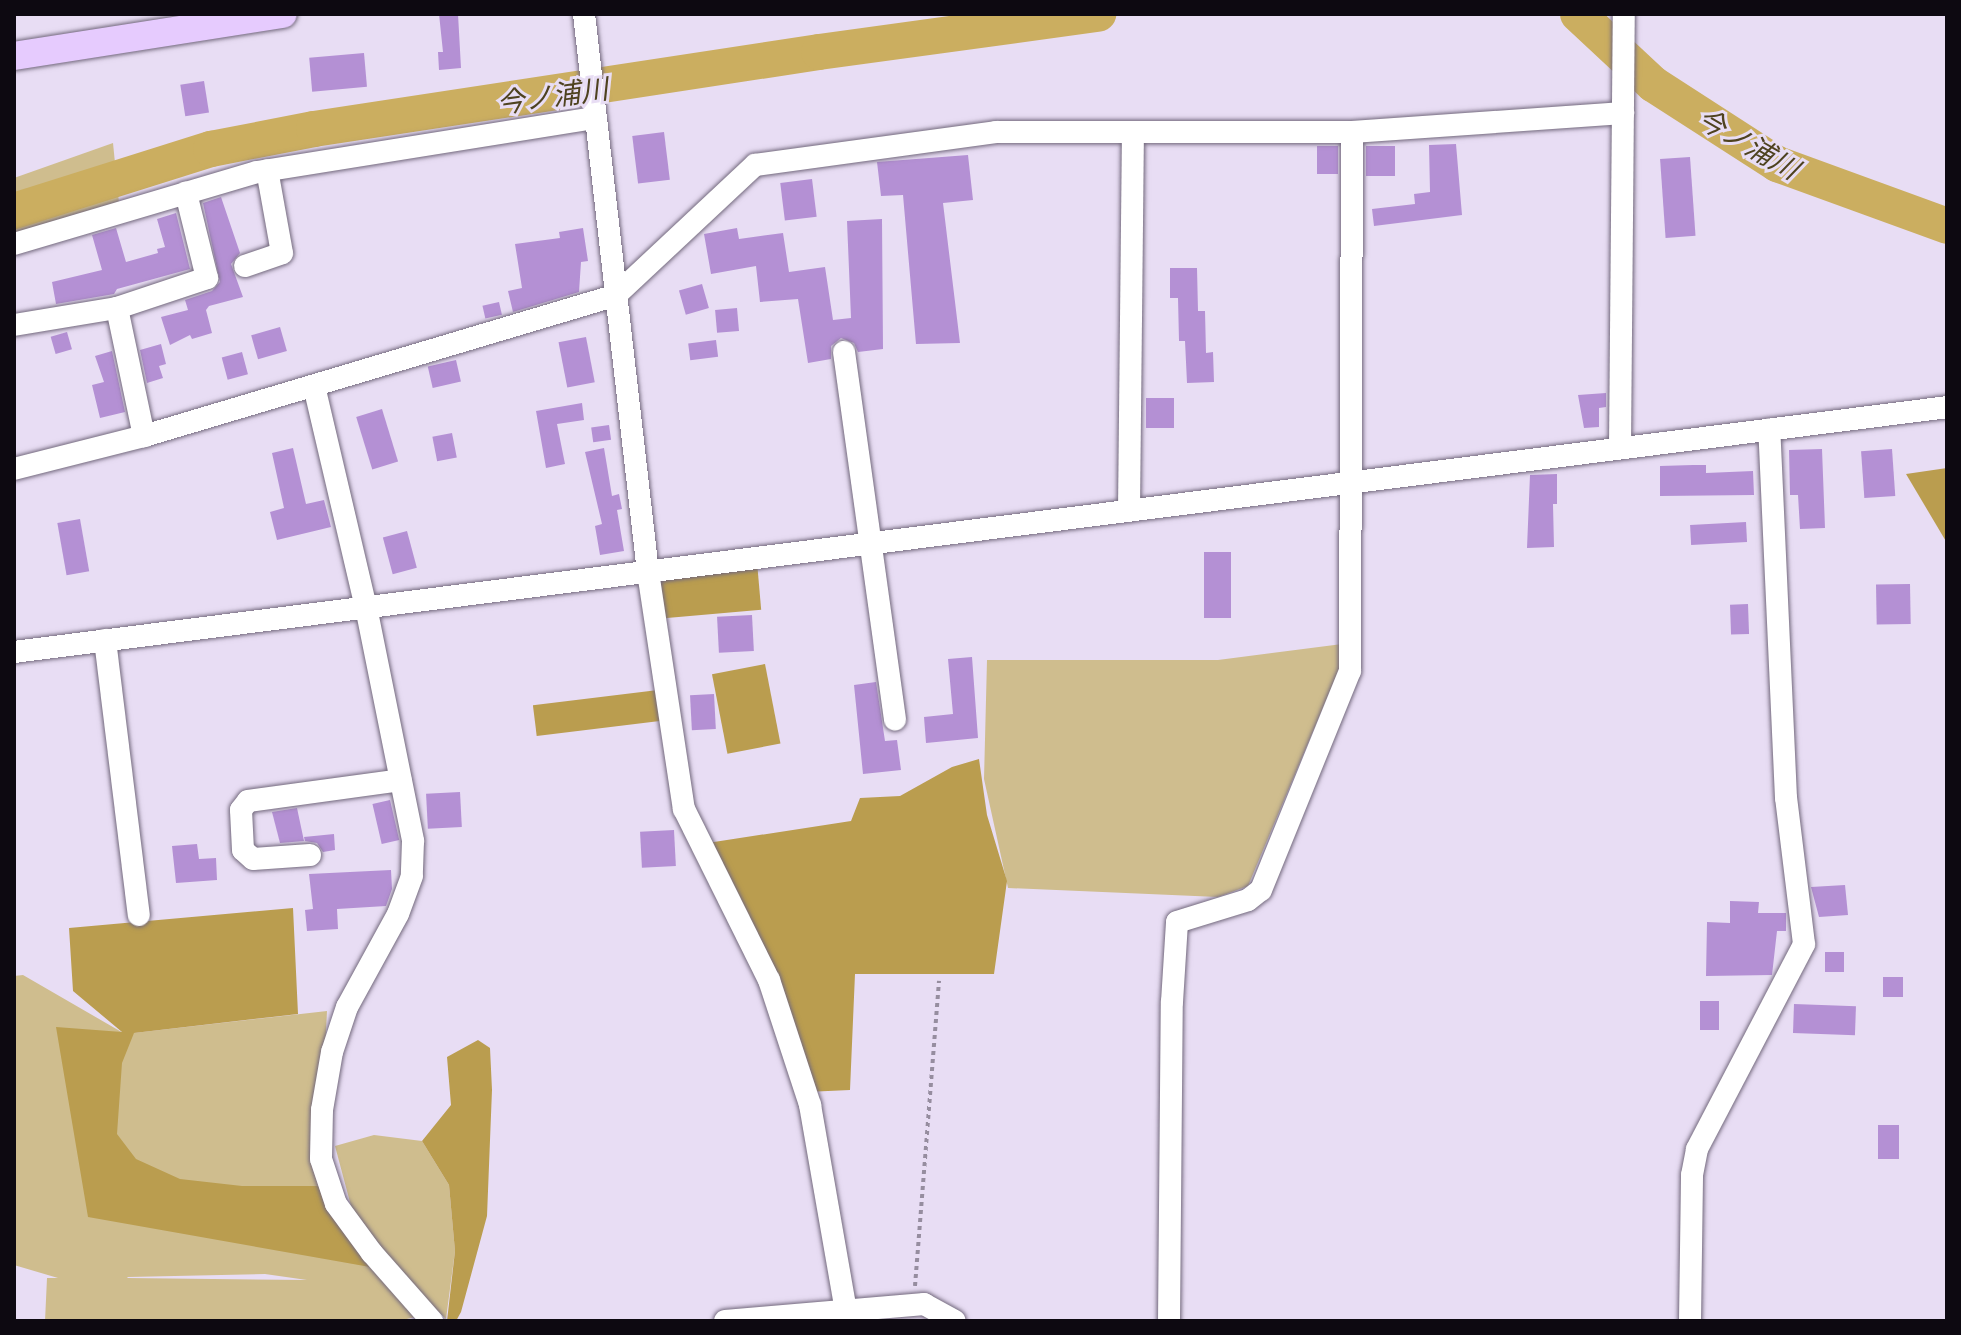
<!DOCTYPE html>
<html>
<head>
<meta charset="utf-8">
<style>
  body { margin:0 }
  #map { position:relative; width:1961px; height:1335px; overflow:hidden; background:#e8ddf4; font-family:Literata,"Noto Sans JP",serif }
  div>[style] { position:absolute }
  .green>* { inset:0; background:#cfbd8e }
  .forest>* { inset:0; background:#ba9d4f; transform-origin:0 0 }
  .river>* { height:36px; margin:-18px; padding:0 18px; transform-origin:18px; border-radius:18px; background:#cbae60 }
  .building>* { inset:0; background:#b490d4; transform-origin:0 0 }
  .path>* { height:4px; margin-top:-2px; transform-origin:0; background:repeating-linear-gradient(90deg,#968d9f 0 4px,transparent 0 8px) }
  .roads { filter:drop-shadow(0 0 2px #73697d) drop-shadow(0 0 2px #73697d) }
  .minor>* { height:22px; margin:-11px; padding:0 11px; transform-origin:11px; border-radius:11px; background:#fff }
  .major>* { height:28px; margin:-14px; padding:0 14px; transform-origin:14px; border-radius:14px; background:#e6cbfe }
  span { translate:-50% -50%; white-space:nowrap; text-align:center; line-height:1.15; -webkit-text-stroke:6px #e8ddf4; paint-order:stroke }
  .water-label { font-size:28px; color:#4e421f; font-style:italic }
  .frame { position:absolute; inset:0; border:16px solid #0d0911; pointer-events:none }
</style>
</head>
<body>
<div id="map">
  <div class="green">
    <div style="clip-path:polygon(113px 143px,120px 213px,14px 242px,14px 178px)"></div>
    <div style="clip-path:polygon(1350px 643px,1248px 886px,1218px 897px,1008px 888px,984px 779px,987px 660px,1218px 660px)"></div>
    <div style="clip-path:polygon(evenodd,23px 975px,125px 1034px,327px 1011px,322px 1110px,330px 1186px,355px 1221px,335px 1146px,374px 1135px,422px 1141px,449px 1185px,455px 1251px,446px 1319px,376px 1252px,420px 1316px,398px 1321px,45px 1321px,47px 1278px,58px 1278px,14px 1265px,14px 976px,23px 975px,265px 1274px,307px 1280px,127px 1278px,128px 1277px,265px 1274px)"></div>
  </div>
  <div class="forest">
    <div style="clip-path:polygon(1947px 468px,1947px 543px,1906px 474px)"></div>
    <div style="left:757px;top:562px;width:48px;height:106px;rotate:85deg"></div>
    <div style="left:765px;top:664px;width:81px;height:54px;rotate:79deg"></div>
    <div style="left:658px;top:690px;width:31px;height:126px;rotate:83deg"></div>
    <div style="clip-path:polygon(979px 759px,987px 815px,1007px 881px,994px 974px,855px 974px,850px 1090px,806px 1092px,701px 844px,851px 821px,860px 798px,900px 796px,952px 767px)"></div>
    <div style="clip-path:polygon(293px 908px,298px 1014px,134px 1033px,122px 1063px,117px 1134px,136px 1159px,180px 1179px,242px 1186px,330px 1186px,387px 1270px,88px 1217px,56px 1027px,122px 1032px,73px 991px,69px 928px)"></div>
    <div style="clip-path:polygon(478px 1040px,490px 1048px,492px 1090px,487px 1216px,461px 1312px,456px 1321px,447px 1321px,455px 1251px,449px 1185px,422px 1141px,451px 1105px,447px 1057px)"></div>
  </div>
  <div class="river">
    <div style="left:1578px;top:14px;width:103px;rotate:43deg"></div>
    <div style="left:1653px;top:84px;width:148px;rotate:32.8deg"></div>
    <div style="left:1777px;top:164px;width:181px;rotate:20deg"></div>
    <div style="left:14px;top:211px;width:207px;rotate:-17.5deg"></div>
    <div style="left:211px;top:149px;width:105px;rotate:-11deg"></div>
    <div style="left:314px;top:129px;width:511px;rotate:-8.67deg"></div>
    <div style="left:819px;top:52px;width:282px;rotate:-7.8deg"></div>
  </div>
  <div class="building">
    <div style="clip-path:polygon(439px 14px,458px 14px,461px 68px,439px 70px,438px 52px,443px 52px)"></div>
    <div style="left:364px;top:53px;width:34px;height:55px;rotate:85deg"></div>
    <div style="left:204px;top:81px;width:32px;height:24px;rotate:81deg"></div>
    <div style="left:664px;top:132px;width:48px;height:32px;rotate:83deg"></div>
    <div style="clip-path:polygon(1456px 144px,1462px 215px,1374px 226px,1372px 209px,1415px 204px,1414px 194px,1430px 192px,1429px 145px)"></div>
    <div style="left:1317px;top:146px;width:21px;height:28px"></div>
    <div style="left:1366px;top:146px;width:29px;height:30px"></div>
    <div style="clip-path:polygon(968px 155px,973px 200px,943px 203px,960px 343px,916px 344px,903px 195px,881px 196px,877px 162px)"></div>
    <div style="left:1690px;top:157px;width:79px;height:30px;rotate:86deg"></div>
    <div style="left:812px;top:179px;width:38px;height:32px;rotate:83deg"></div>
    <div style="clip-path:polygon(221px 197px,240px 253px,231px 264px,243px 297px,209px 306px,206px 310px,212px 333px,192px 339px,190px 335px,170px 345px,161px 317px,188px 310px,185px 300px,212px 291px,220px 282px,203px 203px)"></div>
    <div style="clip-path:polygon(176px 213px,190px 269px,117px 289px,114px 294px,56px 304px,52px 282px,102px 270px,92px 235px,116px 228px,126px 262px,158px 253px,157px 249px,165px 247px,157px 219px)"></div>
    <div style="clip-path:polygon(882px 219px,883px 349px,858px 352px,854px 343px,841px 338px,831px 346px,831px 359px,808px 363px,798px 299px,760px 302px,756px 266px,711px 274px,704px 234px,737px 228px,739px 239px,783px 233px,789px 272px,825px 267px,833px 320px,851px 318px,847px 221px)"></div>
    <div style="clip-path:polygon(583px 228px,588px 261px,581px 262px,579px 292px,513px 312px,508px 291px,522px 288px,515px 244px,560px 238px,559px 232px)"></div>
    <div style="clip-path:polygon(1170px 268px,1197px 268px,1198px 311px,1205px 311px,1206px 353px,1213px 352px,1214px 382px,1187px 383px,1185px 341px,1179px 341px,1178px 298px,1170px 298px)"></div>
    <div style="left:702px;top:284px;width:25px;height:24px;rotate:74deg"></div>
    <div style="left:499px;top:302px;width:13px;height:17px;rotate:77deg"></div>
    <div style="left:737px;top:308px;width:23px;height:22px;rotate:85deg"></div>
    <div style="left:280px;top:327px;width:25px;height:30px;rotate:74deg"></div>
    <div style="left:67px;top:332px;width:18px;height:17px;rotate:74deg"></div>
    <div style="left:586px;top:337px;width:46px;height:28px;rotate:79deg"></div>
    <div style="left:716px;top:340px;width:17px;height:28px;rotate:83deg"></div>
    <div style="clip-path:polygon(161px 344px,166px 364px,159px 366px,163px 378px,147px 383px,140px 350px)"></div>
    <div style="clip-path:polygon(112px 351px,125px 412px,100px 418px,92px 385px,104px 382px,95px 356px)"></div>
    <div style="left:242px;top:352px;width:23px;height:21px;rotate:75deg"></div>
    <div style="left:456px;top:360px;width:22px;height:29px;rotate:77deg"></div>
    <div style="clip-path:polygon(1606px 393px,1606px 407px,1599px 408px,1599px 427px,1584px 428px,1578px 395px)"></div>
    <div style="left:1146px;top:398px;width:28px;height:30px"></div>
    <div style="clip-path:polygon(582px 403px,584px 420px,557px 424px,565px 464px,546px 468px,536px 411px)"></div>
    <div style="left:382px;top:409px;width:55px;height:27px;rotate:73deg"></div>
    <div style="left:609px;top:425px;width:15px;height:18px;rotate:82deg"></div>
    <div style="left:452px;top:433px;width:25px;height:20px;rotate:79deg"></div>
    <div style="clip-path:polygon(293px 448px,306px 504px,324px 500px,331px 527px,277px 540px,270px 512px,284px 508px,272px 453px)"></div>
    <div style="clip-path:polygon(604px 448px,612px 496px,619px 494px,622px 509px,617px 510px,624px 551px,600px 555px,595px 526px,602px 524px,585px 452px)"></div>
    <div style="clip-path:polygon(1822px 449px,1825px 528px,1800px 529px,1798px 495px,1790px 495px,1789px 450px)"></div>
    <div style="left:1892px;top:449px;width:47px;height:31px;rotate:86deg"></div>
    <div style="clip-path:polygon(1693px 465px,1706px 465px,1706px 473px,1753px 471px,1754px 495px,1660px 496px,1660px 466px)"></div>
    <div style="clip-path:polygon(1557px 474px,1557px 504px,1553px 504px,1554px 547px,1527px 548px,1530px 475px)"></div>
    <div style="left:80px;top:519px;width:53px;height:23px;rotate:80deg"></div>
    <div style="left:1746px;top:522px;width:20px;height:56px;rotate:87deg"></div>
    <div style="left:407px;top:531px;width:38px;height:25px;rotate:75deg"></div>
    <div style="left:1204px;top:552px;width:27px;height:66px"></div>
    <div style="left:1910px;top:584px;width:40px;height:34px;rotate:89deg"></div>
    <div style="left:1748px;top:604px;width:30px;height:18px;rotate:88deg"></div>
    <div style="left:752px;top:615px;width:36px;height:35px;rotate:87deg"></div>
    <div style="clip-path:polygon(972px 657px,978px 738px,926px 743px,924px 717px,953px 714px,948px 659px)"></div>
    <div style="clip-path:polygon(876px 682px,885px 741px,897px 740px,901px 770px,863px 774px,854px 685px)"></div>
    <div style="left:714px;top:694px;width:35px;height:24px;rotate:87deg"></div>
    <div style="left:460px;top:792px;width:35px;height:34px;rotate:87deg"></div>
    <div style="left:390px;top:800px;width:41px;height:18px;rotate:77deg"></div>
    <div style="clip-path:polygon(297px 808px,304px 841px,280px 843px,272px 812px)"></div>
    <div style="left:674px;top:830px;width:36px;height:34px;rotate:87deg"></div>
    <div style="clip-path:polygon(334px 834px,335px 850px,323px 852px,317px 843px,305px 841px,304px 837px)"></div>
    <div style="clip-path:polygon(197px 844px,199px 859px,216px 858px,217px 880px,176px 883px,172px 846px)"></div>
    <div style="clip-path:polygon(391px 870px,392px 889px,386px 906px,337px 909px,338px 929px,307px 931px,305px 910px,313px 909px,309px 874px)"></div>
    <div style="clip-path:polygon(1845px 885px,1848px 915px,1819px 917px,1811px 887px)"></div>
    <div style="clip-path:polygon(1730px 901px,1759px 902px,1758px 913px,1786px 913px,1786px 931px,1777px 931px,1772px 975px,1706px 976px,1707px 922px,1730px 923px)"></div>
    <div style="left:1825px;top:952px;width:19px;height:20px"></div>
    <div style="left:1883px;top:977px;width:20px;height:20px"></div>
    <div style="left:1700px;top:1001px;width:19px;height:29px"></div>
    <div style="left:1794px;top:1004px;width:62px;height:29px;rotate:2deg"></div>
    <div style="left:1878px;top:1125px;width:21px;height:34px"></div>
  </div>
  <div class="path">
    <div style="left:915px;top:1286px;width:306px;rotate:-85.5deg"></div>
  </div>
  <div class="roads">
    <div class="minor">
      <div style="left:584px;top:14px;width:562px;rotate:83.46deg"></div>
      <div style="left:648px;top:572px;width:240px;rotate:81.4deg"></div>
      <div style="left:684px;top:809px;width:191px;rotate:63.6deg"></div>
      <div style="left:769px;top:980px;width:132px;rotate:71.8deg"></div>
      <div style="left:810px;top:1105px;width:209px;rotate:80.1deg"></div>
      <div style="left:14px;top:244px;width:253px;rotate:-16.5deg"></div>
      <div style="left:257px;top:172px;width:342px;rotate:-9.1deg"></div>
      <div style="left:245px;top:266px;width:39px;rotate:-19deg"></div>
      <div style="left:282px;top:253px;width:84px;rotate:-100.2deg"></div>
      <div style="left:117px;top:308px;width:131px;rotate:78.1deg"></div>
      <div style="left:14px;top:325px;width:104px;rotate:-9.4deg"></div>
      <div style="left:117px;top:308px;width:95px;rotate:-18.4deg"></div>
      <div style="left:207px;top:278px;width:88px;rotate:-103.9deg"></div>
      <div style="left:844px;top:352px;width:371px;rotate:82.1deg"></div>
      <div style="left:314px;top:386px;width:227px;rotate:76.8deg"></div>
      <div style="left:366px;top:607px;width:239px;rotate:78.6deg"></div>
      <div style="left:413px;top:841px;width:35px;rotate:92deg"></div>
      <div style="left:412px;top:876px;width:40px;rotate:110.2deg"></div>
      <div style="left:398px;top:914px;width:106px;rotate:118.7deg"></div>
      <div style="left:347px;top:1007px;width:47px;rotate:108.4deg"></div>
      <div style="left:332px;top:1052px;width:59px;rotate:99.8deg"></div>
      <div style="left:322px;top:1110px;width:49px;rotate:91.2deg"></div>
      <div style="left:321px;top:1159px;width:47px;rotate:71.6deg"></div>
      <div style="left:336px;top:1204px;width:61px;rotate:53.7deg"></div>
      <div style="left:372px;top:1253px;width:91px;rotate:48.6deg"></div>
      <div style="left:1620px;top:447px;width:433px;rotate:-89.5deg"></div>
      <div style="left:14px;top:469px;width:134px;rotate:-14.2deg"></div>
      <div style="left:144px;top:436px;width:491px;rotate:-16.6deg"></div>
      <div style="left:615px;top:296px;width:192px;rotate:-43.1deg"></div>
      <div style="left:755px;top:165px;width:243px;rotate:-7.8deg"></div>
      <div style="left:996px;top:132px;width:356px"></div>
      <div style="left:1352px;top:132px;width:272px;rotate:-4deg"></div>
      <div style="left:1129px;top:510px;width:378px;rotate:-89.4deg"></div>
      <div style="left:105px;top:640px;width:277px;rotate:83deg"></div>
      <div style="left:14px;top:652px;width:1948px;rotate:-7.22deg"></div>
      <div style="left:310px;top:855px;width:57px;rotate:176deg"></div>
      <div style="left:253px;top:859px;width:13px;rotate:-138deg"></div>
      <div style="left:243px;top:850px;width:40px;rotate:-92.9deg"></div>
      <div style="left:241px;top:810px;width:11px;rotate:-52deg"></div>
      <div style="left:248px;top:801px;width:154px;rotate:-7.8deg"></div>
      <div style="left:725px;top:1321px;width:200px;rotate:-4.9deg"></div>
      <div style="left:924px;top:1304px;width:35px;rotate:29deg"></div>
      <div style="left:1169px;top:1321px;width:319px;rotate:-89.5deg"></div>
      <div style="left:1172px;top:1002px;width:80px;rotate:-86.4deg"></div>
      <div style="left:1177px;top:922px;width:74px;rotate:-17.2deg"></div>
      <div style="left:1248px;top:900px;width:16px;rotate:-38deg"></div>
      <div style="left:1261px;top:890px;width:236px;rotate:-67.9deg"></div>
      <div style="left:1350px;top:671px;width:539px;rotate:-89.79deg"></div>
      <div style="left:1690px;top:1321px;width:146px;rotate:-89.2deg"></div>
      <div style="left:1692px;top:1175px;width:26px;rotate:-79deg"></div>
      <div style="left:1697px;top:1149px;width:231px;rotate:-62.4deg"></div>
      <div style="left:1804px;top:944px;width:147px;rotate:-97deg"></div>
      <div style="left:1786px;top:798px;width:369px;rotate:-92.6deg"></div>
    </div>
    <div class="major">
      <div style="left:14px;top:56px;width:272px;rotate:-8.9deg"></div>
    </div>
  </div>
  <div class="water-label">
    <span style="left:552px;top:94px;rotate:-8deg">今ノ浦川</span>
    <span style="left:1749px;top:142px;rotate:30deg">今ノ浦川</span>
  </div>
  <div class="frame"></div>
</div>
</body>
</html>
